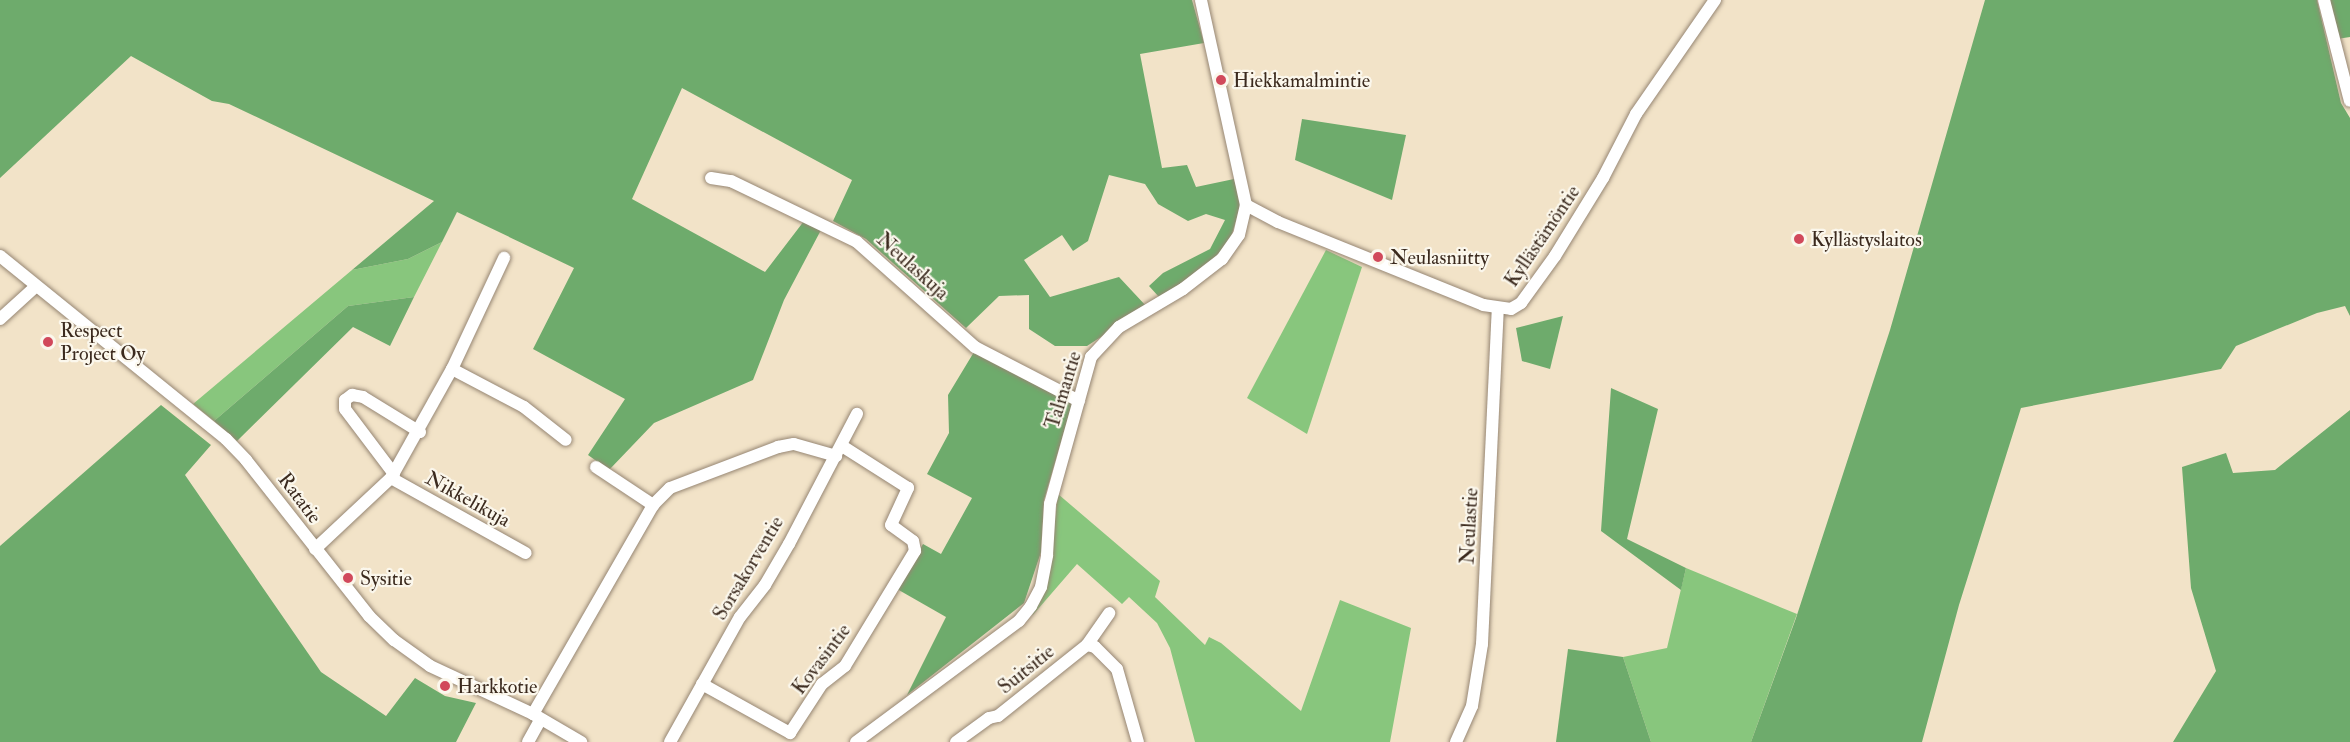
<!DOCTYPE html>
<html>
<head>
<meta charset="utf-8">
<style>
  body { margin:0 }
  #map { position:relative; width:2350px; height:742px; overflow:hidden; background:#f2e3c8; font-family:"IM FELL Double Pica",serif }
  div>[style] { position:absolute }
  .green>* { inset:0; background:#88c67d }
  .forest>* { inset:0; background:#6eab6c }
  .roads { filter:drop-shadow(0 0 2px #968673) drop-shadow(0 0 2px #968673) }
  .minor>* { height:12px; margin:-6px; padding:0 6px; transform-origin:6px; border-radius:6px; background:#fff }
  .dots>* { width:16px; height:16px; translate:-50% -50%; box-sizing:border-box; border:3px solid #fbf7ec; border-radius:50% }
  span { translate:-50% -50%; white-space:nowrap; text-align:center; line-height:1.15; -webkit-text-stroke:4.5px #fbf7ec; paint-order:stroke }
  .poi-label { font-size:20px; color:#3b2a1e }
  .left { translate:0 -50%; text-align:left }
  .street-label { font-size:20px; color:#3b2a1e }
</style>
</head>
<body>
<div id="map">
  <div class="green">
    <div style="clip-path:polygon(442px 242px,414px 297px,348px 306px,214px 421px,193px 404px,352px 270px,408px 259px)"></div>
    <div style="clip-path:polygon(1326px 250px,1362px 267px,1307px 434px,1247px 398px)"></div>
    <div style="clip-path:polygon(1058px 494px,1160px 581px,1155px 597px,1205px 645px,1209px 637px,1221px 643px,1301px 711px,1340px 600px,1411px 628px,1390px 742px,1195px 742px,1170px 648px,1157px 623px,1129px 597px,1122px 604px,1077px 564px,1032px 616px,1048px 582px)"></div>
    <div style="clip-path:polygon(1686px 568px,1797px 614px,1751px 742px,1651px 742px,1623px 657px,1667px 648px)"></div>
  </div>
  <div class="forest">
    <div style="clip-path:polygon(0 0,1192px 0,1204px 43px,1140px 54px,1162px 168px,1187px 165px,1196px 187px,1234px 179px,1241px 204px,1228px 247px,1198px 273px,1159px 297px,1149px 286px,1163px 273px,1210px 249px,1225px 220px,1206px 214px,1188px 221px,1158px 204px,1145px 184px,1109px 175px,1088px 241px,1073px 251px,1062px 235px,1024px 260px,1050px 297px,1119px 277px,1147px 307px,1087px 346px,1055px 346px,1029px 329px,1029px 295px,999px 296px,966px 328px,866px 239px,833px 221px,852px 180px,682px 88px,632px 199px,765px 272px,804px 221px,821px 230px,784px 300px,753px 380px,654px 423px,609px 470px,588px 455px,625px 399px,533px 349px,574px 268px,457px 212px,442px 242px,408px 259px,352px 270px,434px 201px,229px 104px,212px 101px,131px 56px,0 178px)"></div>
    <div style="clip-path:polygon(1985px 0,2317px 0,2341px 103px,2350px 118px,2350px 316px,2345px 306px,2317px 313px,2236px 346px,2221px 369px,2021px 408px,1959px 605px,1922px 742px,1751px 742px,1796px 618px,1890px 330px)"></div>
    <div style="clip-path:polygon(2330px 0,2350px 0,2350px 37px,2337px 39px)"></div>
    <div style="clip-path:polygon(1302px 119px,1406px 135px,1392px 200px,1295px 160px)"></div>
    <div style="clip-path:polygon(414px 297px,390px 346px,353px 327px,237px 441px,214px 421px,348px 306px)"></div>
    <div style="clip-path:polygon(1563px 316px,1550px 369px,1522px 361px,1516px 328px)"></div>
    <div style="clip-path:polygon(974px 352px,1072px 404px,1044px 500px,1041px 552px,1024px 603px,907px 695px,946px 617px,897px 589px,923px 544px,941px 554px,972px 498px,927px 474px,949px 433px,948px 395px)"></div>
    <div style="clip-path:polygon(1611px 388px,1658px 409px,1627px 539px,1686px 568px,1681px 590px,1601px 531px)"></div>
    <div style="clip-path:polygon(161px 405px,211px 445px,185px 475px,321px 672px,386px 716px,415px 678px,445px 696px,476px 703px,456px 742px,0 742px,0 546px)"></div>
    <div style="clip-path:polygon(2350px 410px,2350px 742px,2173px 742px,2216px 671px,2191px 588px,2182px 467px,2226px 453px,2233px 473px,2275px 470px)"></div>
    <div style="clip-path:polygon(1568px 649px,1623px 657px,1651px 742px,1556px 742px)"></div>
  </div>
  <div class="roads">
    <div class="minor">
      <div style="left:2324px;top:0;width:104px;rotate:75.6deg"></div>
      <div style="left:711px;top:178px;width:20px;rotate:9deg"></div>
      <div style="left:731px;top:181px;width:140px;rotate:25.8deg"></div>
      <div style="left:857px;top:242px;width:158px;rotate:41.7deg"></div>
      <div style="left:975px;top:347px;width:117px;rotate:27.4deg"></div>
      <div style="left:1246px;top:205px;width:36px;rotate:28deg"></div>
      <div style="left:1278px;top:222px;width:221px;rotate:22deg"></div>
      <div style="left:1483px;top:305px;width:28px;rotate:8deg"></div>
      <div style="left:1511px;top:309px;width:12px;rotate:-31deg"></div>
      <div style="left:1521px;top:303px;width:58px;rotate:-54.1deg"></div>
      <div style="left:1555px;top:256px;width:92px;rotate:-58.4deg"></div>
      <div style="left:1603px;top:178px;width:72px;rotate:-62.7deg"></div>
      <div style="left:1636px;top:114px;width:139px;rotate:-55.3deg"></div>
      <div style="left:0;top:256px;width:291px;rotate:39deg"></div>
      <div style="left:226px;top:439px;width:29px;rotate:46deg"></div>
      <div style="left:246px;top:460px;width:199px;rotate:51.7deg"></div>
      <div style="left:369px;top:616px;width:35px;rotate:44deg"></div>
      <div style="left:394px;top:640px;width:44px;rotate:35.8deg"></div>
      <div style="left:430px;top:666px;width:114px;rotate:25deg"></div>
      <div style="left:533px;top:714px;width:56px;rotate:30.3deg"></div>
      <div style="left:0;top:319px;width:47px;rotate:-42.4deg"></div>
      <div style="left:452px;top:369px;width:81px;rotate:27.8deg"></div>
      <div style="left:524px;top:407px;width:53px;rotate:38.2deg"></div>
      <div style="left:596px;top:467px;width:69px;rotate:33.7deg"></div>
      <div style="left:394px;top:474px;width:81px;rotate:-127deg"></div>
      <div style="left:345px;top:409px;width:9px;rotate:-90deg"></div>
      <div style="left:345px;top:400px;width:9px;rotate:-36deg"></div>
      <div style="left:352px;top:395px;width:11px;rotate:10deg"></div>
      <div style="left:363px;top:397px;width:67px;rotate:31.6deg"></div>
      <div style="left:391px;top:478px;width:154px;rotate:29.1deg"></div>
      <div style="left:315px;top:549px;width:104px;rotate:-43.1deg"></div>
      <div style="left:391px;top:478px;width:125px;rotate:-60.8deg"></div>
      <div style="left:452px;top:369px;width:123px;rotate:-64.9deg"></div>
      <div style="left:1087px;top:645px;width:8px;rotate:14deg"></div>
      <div style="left:1095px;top:647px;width:31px;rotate:45deg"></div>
      <div style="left:1117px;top:669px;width:76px;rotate:74deg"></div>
      <div style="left:702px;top:684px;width:101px;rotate:29.1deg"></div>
      <div style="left:790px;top:733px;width:59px;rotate:-56.9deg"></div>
      <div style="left:822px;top:684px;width:29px;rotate:-38deg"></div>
      <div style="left:845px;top:666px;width:135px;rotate:-58.7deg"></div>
      <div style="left:915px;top:551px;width:10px;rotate:-101deg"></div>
      <div style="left:913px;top:541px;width:27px;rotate:-144deg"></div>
      <div style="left:891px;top:525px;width:41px;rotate:-65.3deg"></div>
      <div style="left:908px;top:488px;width:78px;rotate:-147.5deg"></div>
      <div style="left:533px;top:714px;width:241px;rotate:-60.1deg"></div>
      <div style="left:653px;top:505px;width:24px;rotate:-45deg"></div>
      <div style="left:670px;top:488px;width:116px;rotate:-20.8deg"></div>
      <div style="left:778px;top:447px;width:16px;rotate:-11deg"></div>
      <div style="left:794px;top:444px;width:44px;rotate:15.9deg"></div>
      <div style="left:528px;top:742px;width:26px;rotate:-61deg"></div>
      <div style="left:670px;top:742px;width:143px;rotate:-60.8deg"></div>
      <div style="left:740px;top:617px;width:41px;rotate:-52deg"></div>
      <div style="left:765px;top:585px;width:48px;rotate:-59.7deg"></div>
      <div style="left:789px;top:544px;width:147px;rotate:-62.4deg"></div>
      <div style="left:856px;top:742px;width:203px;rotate:-36.6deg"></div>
      <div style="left:1019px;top:621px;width:19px;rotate:-51deg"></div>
      <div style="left:1031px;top:606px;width:21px;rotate:-62deg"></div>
      <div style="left:1041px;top:587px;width:33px;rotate:-79deg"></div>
      <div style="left:1047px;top:555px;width:51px;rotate:-86.6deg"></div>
      <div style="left:1050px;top:504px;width:153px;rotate:-74.4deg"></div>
      <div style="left:1091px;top:357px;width:41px;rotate:-47deg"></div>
      <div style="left:1119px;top:327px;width:74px;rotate:-30.7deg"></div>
      <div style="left:1183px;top:289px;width:49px;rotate:-37.6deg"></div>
      <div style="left:1222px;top:259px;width:29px;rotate:-55deg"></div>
      <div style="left:1239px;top:235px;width:31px;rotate:-77deg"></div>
      <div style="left:1246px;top:205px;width:210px;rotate:-102.4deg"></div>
      <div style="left:956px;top:742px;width:41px;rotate:-36deg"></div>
      <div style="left:989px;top:718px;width:9px;rotate:-13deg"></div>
      <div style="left:998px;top:716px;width:114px;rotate:-38.6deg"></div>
      <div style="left:1087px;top:645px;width:39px;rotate:-55deg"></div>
      <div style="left:1456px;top:742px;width:39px;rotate:-66deg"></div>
      <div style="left:1472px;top:706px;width:63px;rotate:-80.8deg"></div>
      <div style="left:1482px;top:644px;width:335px;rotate:-87.3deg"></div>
    </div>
  </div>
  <div class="dots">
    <div style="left:1221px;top:80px;background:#d1495b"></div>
    <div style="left:1799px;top:239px;background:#d1495b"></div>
    <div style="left:1378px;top:257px;background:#d1495b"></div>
    <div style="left:48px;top:342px;background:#d1495b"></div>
    <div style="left:348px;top:578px;background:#d1495b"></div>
    <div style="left:445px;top:686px;background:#d1495b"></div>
  </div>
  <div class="poi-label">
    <span class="left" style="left:1233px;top:80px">Hiekkamalmintie</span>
    <span class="left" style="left:1811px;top:239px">Kyllästyslaitos</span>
    <span class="left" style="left:1390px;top:257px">Neulasniitty</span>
    <span class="left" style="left:60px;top:342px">Respect<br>Project Oy</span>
    <span class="left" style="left:360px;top:578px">Sysitie</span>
    <span class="left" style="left:457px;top:686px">Harkkotie</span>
  </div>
  <div class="street-label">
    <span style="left:1542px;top:236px;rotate:-56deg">Kyllästämöntie</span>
    <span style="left:913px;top:266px;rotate:42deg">Neulaskuja</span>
    <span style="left:1063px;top:390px;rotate:-73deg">Talmantie</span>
    <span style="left:300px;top:498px;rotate:53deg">Ratatie</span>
    <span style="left:468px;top:499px;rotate:29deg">Nikkelikuja</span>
    <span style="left:1469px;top:526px;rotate:-87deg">Neulastie</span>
    <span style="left:748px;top:568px;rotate:-59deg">Sorsakorventie</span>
    <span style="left:821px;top:659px;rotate:-53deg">Kovasintie</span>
    <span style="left:1026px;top:669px;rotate:-39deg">Suitsitie</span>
  </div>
</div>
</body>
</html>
